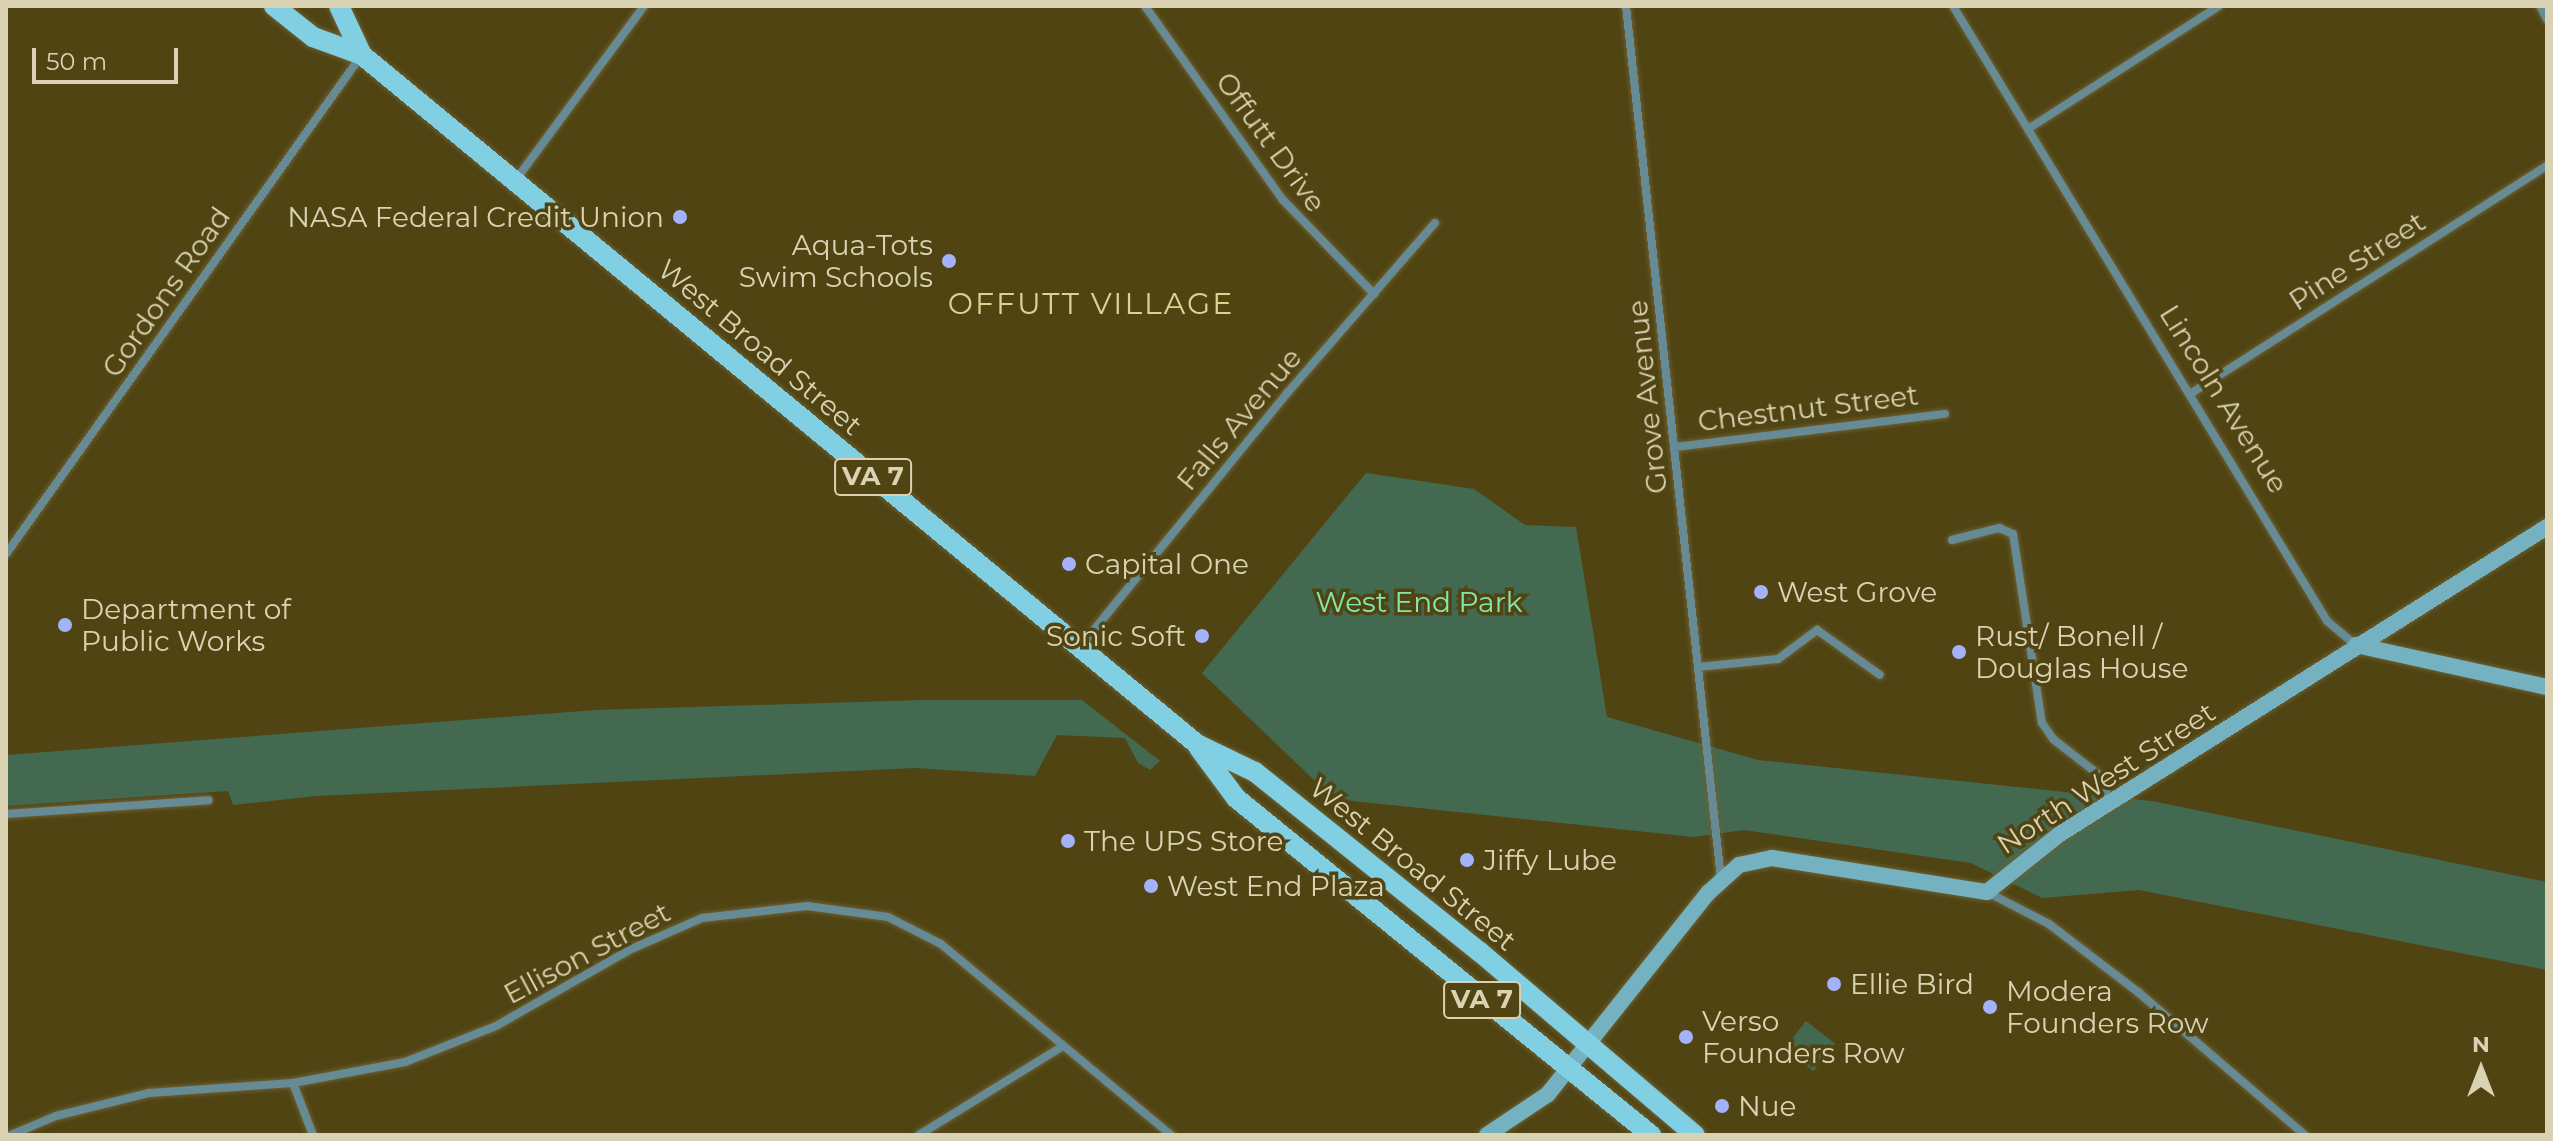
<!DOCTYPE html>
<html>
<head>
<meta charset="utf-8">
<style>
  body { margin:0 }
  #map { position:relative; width:2553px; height:1141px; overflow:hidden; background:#504413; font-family:Montserrat,sans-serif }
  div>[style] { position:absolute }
  .green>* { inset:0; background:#436a51; transform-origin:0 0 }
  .roads { filter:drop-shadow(0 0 2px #6c6033) drop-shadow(0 0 2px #6c6033) }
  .street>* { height:8px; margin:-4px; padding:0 4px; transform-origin:4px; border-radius:4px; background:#668b95 }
  .secondary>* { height:16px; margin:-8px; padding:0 8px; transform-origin:8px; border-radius:8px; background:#75b2c1 }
  .primary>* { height:20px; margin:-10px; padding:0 10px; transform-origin:10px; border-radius:10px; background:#80cfe3 }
  .dots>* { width:22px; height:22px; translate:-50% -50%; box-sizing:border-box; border:4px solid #504413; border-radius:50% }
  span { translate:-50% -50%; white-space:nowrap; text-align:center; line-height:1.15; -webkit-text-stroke:7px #504413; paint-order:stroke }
  .shield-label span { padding:2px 6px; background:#504413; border:2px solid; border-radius:6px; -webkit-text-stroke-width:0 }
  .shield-label { font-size:26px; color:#dad2b3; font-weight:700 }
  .street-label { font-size:28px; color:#dad2b3 }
  .poi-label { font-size:28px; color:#dad2b3 }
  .right { translate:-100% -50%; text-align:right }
  .left { translate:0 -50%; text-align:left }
  .park-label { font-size:28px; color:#83e6aa }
  .neighbourhood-label { font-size:30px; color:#e0d090; letter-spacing:2px }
  .frame { position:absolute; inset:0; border:8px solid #dad2b3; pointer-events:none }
  .north { position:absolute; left:2441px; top:1029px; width:80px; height:80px; -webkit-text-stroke:6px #504413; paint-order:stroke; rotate:0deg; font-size:22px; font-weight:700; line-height:32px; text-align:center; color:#dad2b3 }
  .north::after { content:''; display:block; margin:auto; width:28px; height:36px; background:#dad2b3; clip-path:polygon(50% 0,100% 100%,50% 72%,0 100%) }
  .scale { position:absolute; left:32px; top:48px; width:146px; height:36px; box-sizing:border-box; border:4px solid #dad2b3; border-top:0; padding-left:10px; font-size:24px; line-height:28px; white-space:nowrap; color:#dad2b3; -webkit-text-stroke:6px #504413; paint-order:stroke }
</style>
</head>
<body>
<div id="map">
  <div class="green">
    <div style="clip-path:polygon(1366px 473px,1474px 489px,1525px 525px,1576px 527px,1607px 717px,1758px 760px,2152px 801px,2547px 882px,2547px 970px,2139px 890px,2042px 898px,1971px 863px,1744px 830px,1694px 837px,1334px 799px,1202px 673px)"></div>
    <div style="clip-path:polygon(921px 700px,1082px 700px,1160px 761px,1150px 770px,1138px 763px,1125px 738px,1057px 735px,1035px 776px,915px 768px,316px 796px,233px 805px,228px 791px,6px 806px,6px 755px,596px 710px)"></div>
    <div style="left:1806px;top:1021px;width:37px;height:35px;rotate:38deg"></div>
  </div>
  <div class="roads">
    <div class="street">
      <div style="left:1145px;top:6px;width:238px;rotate:54.6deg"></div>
      <div style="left:1283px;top:200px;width:131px;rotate:45.9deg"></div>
      <div style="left:1626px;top:6px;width:878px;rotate:83.79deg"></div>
      <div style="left:1953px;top:6px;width:720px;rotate:58.69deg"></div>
      <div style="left:2327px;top:621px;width:38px;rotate:40deg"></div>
      <div style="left:2540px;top:6px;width:15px;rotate:62deg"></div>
      <div style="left:2028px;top:129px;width:227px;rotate:-32.8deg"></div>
      <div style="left:515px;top:181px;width:217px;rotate:-53.6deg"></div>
      <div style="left:2190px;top:394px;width:424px;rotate:-32.6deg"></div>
      <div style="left:1675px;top:447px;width:272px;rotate:-7deg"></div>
      <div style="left:1952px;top:540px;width:49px;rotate:-14.3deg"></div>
      <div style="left:1999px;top:528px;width:15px;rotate:23deg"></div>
      <div style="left:2013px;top:534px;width:191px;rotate:81.3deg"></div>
      <div style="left:2042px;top:723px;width:19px;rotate:55deg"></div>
      <div style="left:2053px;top:739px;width:58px;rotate:38deg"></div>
      <div style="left:2099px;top:775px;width:30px;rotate:67deg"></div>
      <div style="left:6px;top:554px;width:612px;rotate:-54.52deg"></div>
      <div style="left:1080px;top:647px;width:329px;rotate:-50.8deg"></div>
      <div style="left:1288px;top:392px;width:224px;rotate:-49deg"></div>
      <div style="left:1698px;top:667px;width:80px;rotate:-5.7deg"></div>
      <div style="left:1778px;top:659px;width:49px;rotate:-36.6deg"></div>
      <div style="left:1817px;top:630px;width:77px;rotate:35.5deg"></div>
      <div style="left:6px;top:814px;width:203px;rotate:-3.9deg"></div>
      <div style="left:1987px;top:892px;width:70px;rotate:27.3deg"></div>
      <div style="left:2049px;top:924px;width:112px;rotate:37.4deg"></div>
      <div style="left:2138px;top:992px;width:220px;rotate:40.6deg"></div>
      <div style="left:293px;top:1083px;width:56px;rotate:69deg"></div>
      <div style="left:11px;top:1135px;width:49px;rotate:-22.9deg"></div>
      <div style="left:56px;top:1116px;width:96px;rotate:-13.9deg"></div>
      <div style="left:149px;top:1093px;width:144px;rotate:-4deg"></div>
      <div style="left:293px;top:1083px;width:114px;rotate:-10.6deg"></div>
      <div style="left:405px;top:1062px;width:98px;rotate:-21.6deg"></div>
      <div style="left:496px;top:1026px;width:153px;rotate:-29.7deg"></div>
      <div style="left:629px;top:950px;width:80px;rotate:-23.7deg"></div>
      <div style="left:702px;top:918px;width:106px;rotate:-6.5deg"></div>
      <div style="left:807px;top:906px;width:82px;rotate:7.7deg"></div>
      <div style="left:888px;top:917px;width:59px;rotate:27deg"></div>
      <div style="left:941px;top:944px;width:299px;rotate:39.7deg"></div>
      <div style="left:919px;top:1135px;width:169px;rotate:-31.7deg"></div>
    </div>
    <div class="secondary">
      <div style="left:2356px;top:645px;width:196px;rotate:12.4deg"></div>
      <div style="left:1487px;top:1135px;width:73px;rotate:-33.9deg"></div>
      <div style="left:1548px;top:1094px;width:257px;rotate:-51.5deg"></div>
      <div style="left:1708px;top:893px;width:42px;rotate:-42.1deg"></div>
      <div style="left:1739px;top:865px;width:34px;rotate:-12deg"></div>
      <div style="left:1772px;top:858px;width:218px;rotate:9deg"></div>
      <div style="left:1987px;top:892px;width:93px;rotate:-38.5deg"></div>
      <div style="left:2060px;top:834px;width:576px;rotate:-32.23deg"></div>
    </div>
    <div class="primary">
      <div style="left:274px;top:6px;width:50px;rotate:38.5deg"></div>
      <div style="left:313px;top:37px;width:52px;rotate:20.2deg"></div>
      <div style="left:362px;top:55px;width:1083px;rotate:39.53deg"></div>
      <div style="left:1197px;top:744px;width:64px;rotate:25.8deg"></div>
      <div style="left:1255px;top:772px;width:288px;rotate:38.7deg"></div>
      <div style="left:1480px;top:952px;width:282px;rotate:40.4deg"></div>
      <div style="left:339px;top:6px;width:54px;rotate:64.9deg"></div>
      <div style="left:1199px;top:748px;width:62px;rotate:53.5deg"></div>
      <div style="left:1236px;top:798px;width:535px;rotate:39.08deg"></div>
    </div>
  </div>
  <div class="dots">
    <div style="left:680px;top:217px;background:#a4b2fc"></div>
    <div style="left:949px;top:261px;background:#a4b2fc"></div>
    <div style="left:1069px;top:564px;background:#a4b2fc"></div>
    <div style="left:1761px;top:592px;background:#a4b2fc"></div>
    <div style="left:65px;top:625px;background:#a4b2fc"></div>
    <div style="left:1202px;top:636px;background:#a4b2fc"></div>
    <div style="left:1959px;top:652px;background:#a4b2fc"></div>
    <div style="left:1068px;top:841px;background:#a4b2fc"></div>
    <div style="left:1467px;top:860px;background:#a4b2fc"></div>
    <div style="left:1151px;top:886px;background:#a4b2fc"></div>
    <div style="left:1834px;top:984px;background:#a4b2fc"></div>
    <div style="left:1990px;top:1007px;background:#a4b2fc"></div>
    <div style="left:1686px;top:1037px;background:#a4b2fc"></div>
    <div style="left:1722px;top:1106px;background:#a4b2fc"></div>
  </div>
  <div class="shield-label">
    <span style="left:873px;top:477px">VA 7</span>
    <span style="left:1482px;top:1000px">VA 7</span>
  </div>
  <div class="street-label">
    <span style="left:1271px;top:142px;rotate:54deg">Offutt Drive</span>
    <span style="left:2357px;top:261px;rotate:-33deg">Pine Street</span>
    <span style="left:166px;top:292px;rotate:-55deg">Gordons Road</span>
    <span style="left:760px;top:347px;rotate:40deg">West Broad Street</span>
    <span style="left:1647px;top:397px;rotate:-96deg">Grove Avenue</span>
    <span style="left:2224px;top:399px;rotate:58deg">Lincoln Avenue</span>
    <span style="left:1808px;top:408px;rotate:-7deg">Chestnut Street</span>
    <span style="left:1239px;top:419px;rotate:-50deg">Falls Avenue</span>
    <span style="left:2106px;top:778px;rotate:-33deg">North West Street</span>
    <span style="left:1413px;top:864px;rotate:39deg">West Broad Street</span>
    <span style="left:587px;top:953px;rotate:-28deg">Ellison Street</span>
  </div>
  <div class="poi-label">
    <span class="right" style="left:664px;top:217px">NASA Federal Credit Union</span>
    <span class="right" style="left:933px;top:261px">Aqua-Tots<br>Swim Schools</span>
    <span class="left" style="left:1085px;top:564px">Capital One</span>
    <span class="left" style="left:1777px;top:592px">West Grove</span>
    <span class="left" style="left:81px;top:625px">Department of<br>Public Works</span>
    <span class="right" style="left:1186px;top:636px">Sonic Soft</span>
    <span class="left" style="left:1975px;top:652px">Rust/ Bonell /<br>Douglas House</span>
    <span class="left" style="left:1084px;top:841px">The UPS Store</span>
    <span class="left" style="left:1483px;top:860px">Jiffy Lube</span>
    <span class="left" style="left:1167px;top:886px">West End Plaza</span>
    <span class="left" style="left:1850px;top:984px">Ellie Bird</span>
    <span class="left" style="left:2006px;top:1007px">Modera<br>Founders Row</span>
    <span class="left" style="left:1702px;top:1037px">Verso<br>Founders Row</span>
    <span class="left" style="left:1738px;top:1106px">Nue</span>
  </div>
  <div class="park-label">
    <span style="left:1419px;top:602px">West End Park</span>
  </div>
  <div class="neighbourhood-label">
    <span style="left:1091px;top:304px">OFFUTT VILLAGE</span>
  </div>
  <div class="frame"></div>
  <div class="north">N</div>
  <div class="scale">50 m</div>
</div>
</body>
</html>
